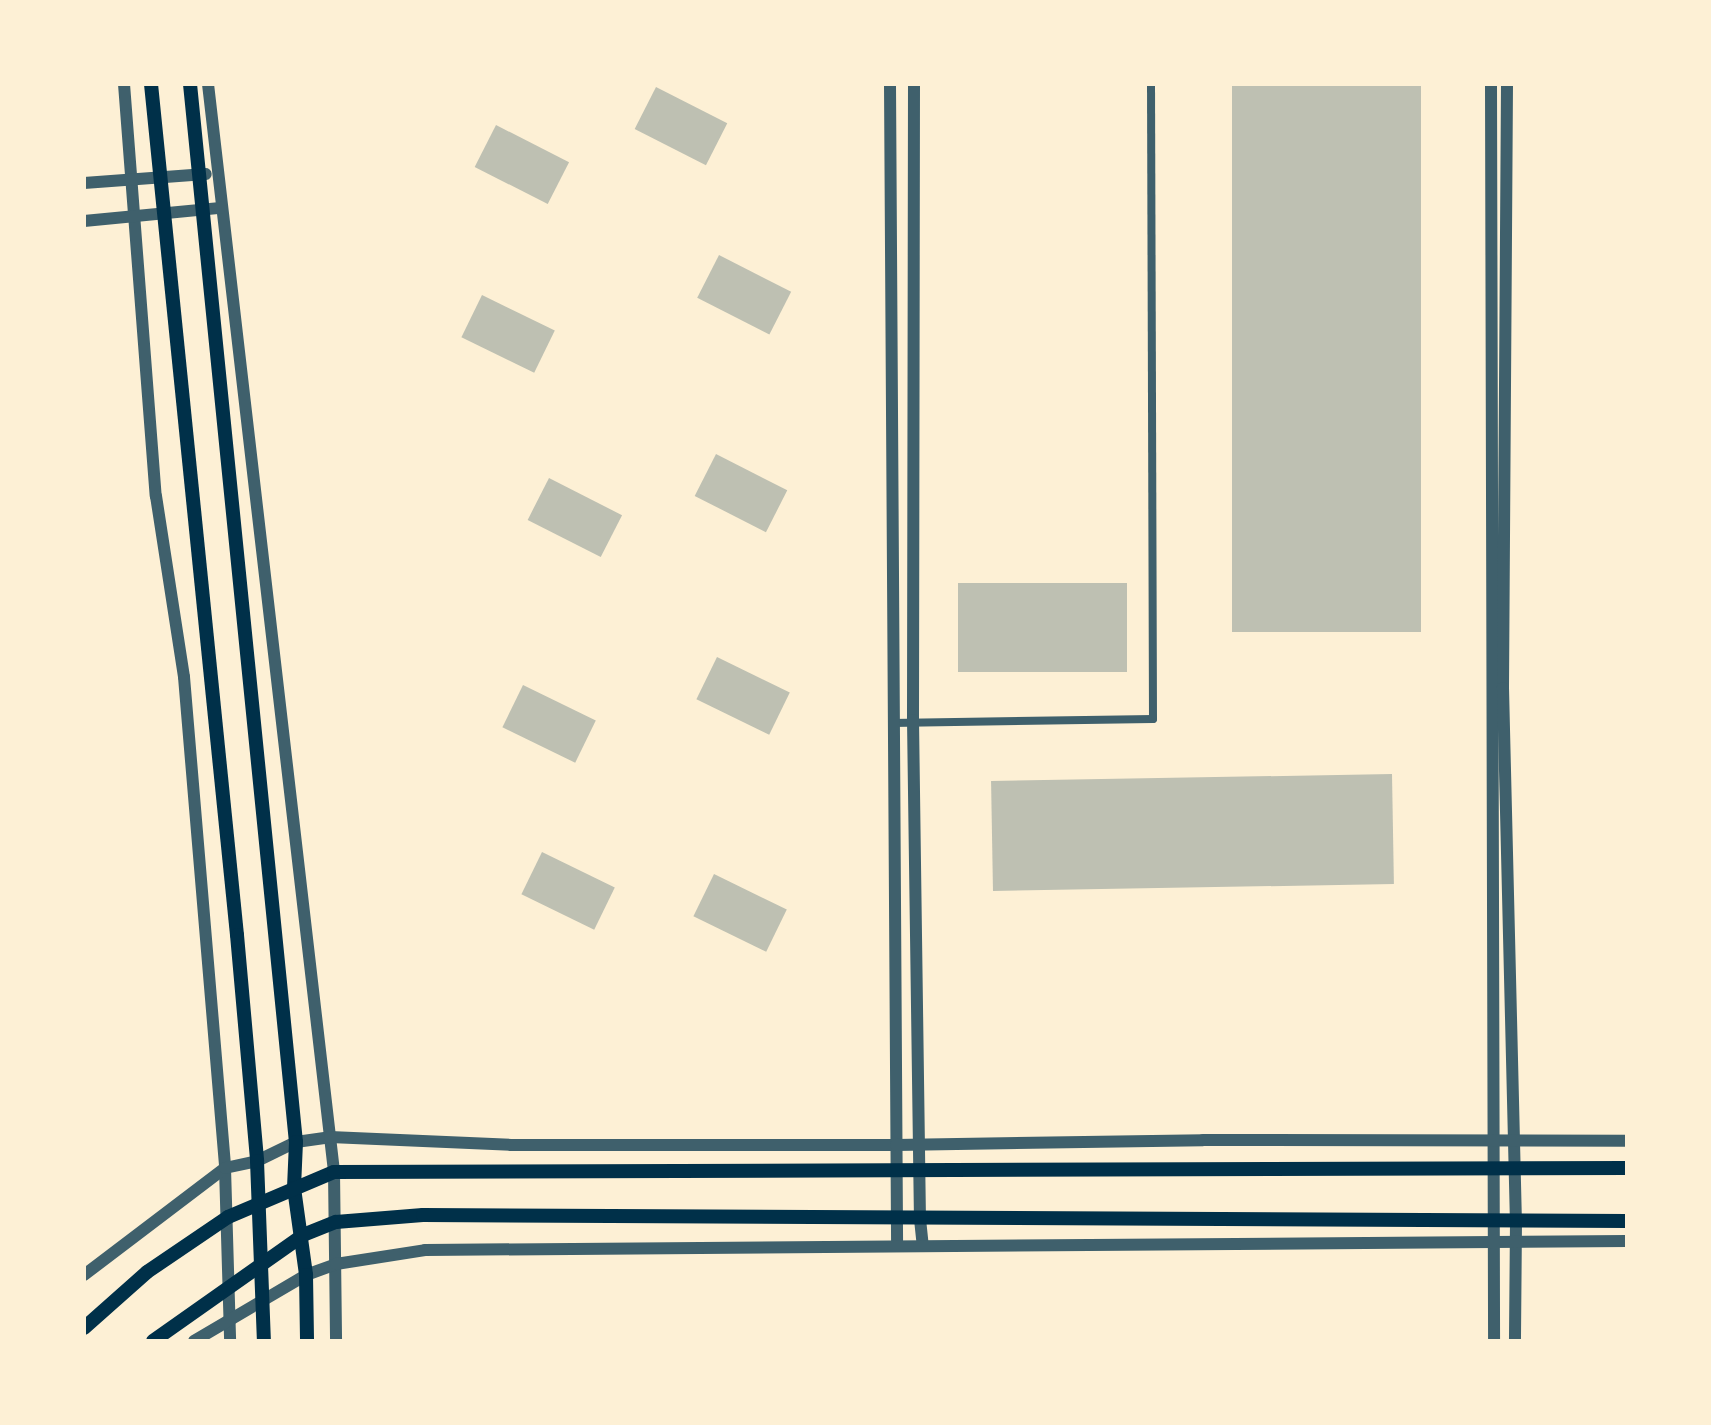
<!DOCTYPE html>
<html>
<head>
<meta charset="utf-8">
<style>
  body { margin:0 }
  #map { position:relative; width:1711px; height:1425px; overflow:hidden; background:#fdf0d5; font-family:"Golos Text",sans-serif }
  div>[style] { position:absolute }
  .building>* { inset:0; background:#bec0b2; transform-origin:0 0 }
  .minor>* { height:8px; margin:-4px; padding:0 4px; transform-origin:4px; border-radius:4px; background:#3f606c }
  .tertiary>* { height:12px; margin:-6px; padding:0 6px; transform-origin:6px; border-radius:6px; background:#3f606c }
  .secondary>* { height:14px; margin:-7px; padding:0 7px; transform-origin:7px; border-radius:7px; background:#003049 }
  span { translate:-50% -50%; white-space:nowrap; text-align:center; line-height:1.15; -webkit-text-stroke:8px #fdf0d5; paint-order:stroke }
  .frame { position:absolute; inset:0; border:86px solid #fdf0d5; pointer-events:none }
</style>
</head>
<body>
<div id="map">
  <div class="building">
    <div style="left:1232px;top:84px;width:189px;height:548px"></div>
    <div style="left:656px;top:87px;width:80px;height:47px;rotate:27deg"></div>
    <div style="left:496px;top:125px;width:82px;height:47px;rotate:27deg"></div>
    <div style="left:719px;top:255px;width:81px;height:48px;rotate:27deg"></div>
    <div style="left:482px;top:295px;width:81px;height:47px;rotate:26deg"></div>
    <div style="left:716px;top:454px;width:80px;height:47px;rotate:27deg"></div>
    <div style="left:549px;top:478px;width:82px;height:47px;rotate:27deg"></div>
    <div style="left:958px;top:583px;width:169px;height:89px"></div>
    <div style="left:717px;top:657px;width:81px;height:47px;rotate:26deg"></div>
    <div style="left:523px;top:685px;width:81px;height:47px;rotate:26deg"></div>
    <div style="left:1392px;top:774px;width:110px;height:401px;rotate:89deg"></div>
    <div style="left:542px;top:852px;width:81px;height:47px;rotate:26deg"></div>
    <div style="left:714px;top:874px;width:81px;height:47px;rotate:26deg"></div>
  </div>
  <div class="minor">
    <div style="left:892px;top:723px;width:261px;rotate:-0.9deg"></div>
    <div style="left:1153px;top:719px;width:635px;rotate:-90.18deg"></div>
  </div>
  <div class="tertiary">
    <div style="left:124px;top:84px;width:413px;rotate:85.6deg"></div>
    <div style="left:156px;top:496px;width:183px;rotate:81.2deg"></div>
    <div style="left:184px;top:677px;width:493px;rotate:85.2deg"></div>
    <div style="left:225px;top:1168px;width:173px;rotate:88.3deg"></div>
    <div style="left:208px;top:84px;width:1095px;rotate:83.39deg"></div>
    <div style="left:334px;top:1172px;width:169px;rotate:89.3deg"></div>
    <div style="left:890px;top:84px;width:1162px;rotate:89.65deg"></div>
    <div style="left:914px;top:84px;width:636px;rotate:90.09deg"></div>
    <div style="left:913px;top:720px;width:499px;rotate:89.2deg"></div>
    <div style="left:920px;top:1219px;width:27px;rotate:84deg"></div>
    <div style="left:1491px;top:84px;width:1257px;rotate:89.86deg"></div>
    <div style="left:1507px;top:84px;width:604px;rotate:90.38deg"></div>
    <div style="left:1503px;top:688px;width:534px;rotate:88.61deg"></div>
    <div style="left:1516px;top:1222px;width:119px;rotate:90.5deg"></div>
    <div style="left:84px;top:183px;width:122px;rotate:-4.2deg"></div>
    <div style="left:84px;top:221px;width:137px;rotate:-5.5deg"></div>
    <div style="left:84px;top:1275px;width:177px;rotate:-37.2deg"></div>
    <div style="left:225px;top:1168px;width:33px;rotate:-12deg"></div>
    <div style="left:257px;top:1161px;width:43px;rotate:-26deg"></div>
    <div style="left:296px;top:1142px;width:34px;rotate:-8deg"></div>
    <div style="left:330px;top:1137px;width:181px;rotate:2.5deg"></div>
    <div style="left:511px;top:1145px;width:385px"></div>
    <div style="left:896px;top:1145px;width:307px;rotate:-0.9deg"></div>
    <div style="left:1203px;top:1140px;width:424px;rotate:0.1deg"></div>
    <div style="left:194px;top:1341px;width:130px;rotate:-30.5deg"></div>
    <div style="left:306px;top:1275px;width:32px;rotate:-20deg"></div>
    <div style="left:336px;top:1264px;width:90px;rotate:-8.9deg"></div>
    <div style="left:425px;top:1250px;width:1202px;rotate:-0.43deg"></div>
  </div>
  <div class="secondary">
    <div style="left:151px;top:84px;width:855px;rotate:84.23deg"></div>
    <div style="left:237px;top:935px;width:227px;rotate:84.9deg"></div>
    <div style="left:257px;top:1161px;width:180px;rotate:87.8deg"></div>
    <div style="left:190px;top:84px;width:1063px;rotate:84.28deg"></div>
    <div style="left:296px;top:1142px;width:46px;rotate:92.5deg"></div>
    <div style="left:294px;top:1188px;width:88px;rotate:82.1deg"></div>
    <div style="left:306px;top:1275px;width:66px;rotate:89.1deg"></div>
    <div style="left:84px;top:1328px;width:84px;rotate:-41.6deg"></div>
    <div style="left:147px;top:1272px;width:98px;rotate:-34.2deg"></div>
    <div style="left:228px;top:1217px;width:115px;rotate:-23deg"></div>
    <div style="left:334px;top:1172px;width:1293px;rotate:-0.18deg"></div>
    <div style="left:153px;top:1341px;width:184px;rotate:-35.2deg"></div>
    <div style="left:303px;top:1235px;width:35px;rotate:-22deg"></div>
    <div style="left:336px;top:1222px;width:87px;rotate:-4.6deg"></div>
    <div style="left:423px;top:1215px;width:1204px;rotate:0.29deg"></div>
  </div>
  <div class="frame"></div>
</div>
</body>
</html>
